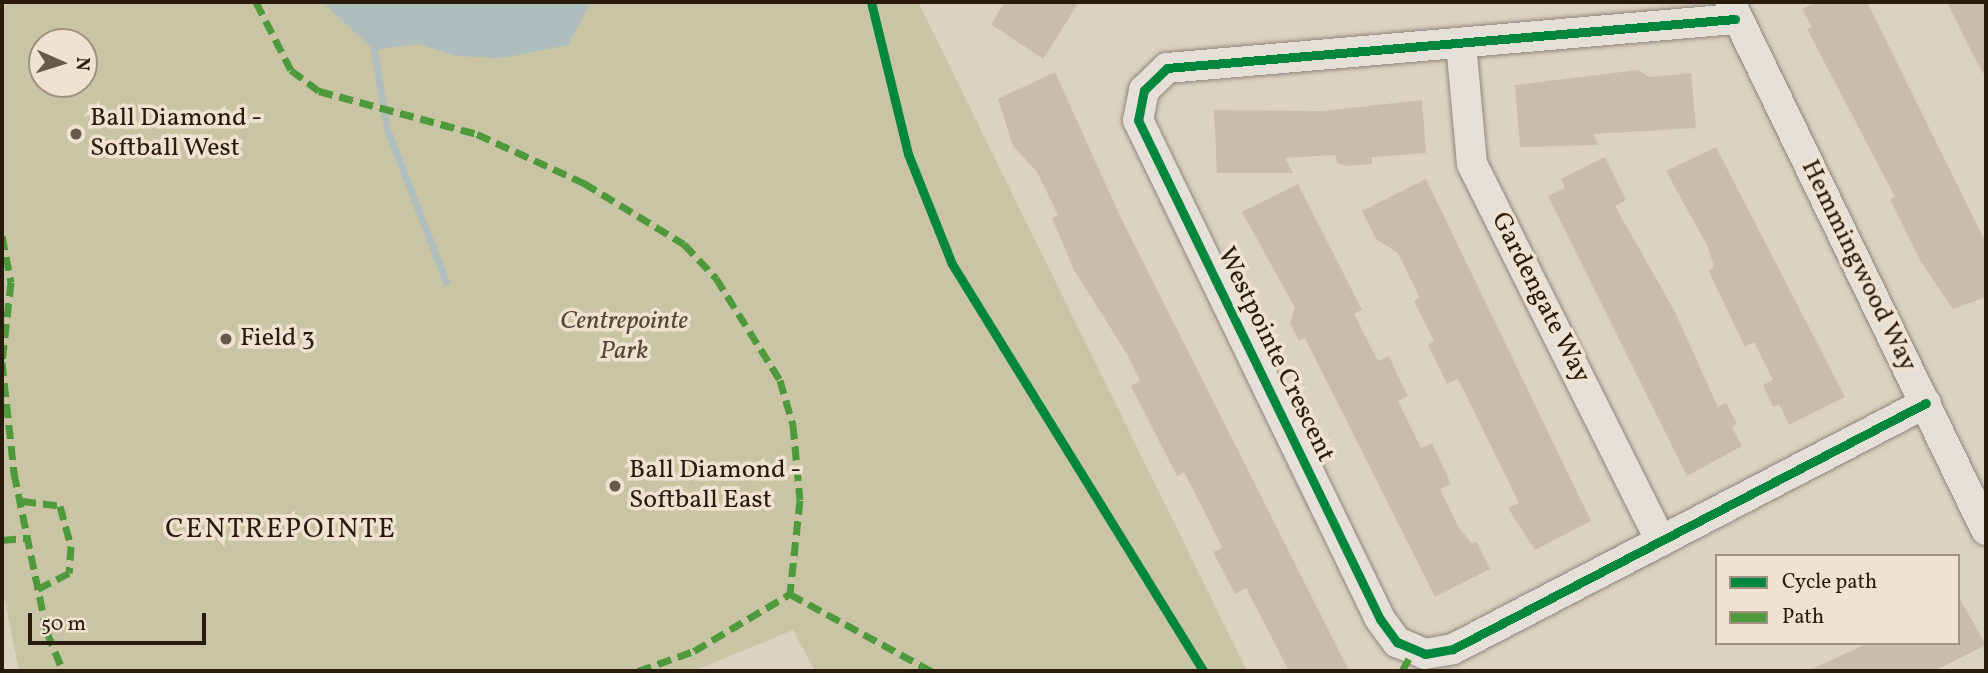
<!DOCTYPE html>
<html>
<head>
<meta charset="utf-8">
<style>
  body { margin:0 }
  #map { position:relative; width:1988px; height:673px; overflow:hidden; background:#dcd2c2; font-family:Vollkorn,serif }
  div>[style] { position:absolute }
  .green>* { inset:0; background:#c9c5a4 }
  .water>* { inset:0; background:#b0bdbd }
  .stream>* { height:7px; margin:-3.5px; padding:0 3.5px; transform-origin:3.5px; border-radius:3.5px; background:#b0bdbd }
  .building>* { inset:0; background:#cabbaf }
  .roads { filter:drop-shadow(0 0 2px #8e867c) drop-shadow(0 0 2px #8e867c) }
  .minor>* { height:30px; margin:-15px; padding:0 15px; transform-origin:15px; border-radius:15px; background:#e4dfd7 }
  .quiet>* { height:7px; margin-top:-3.5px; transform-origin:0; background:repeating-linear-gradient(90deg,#4e993b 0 14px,transparent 0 21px) }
  .cycleway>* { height:9px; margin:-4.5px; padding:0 4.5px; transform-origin:4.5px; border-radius:4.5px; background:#00873e }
  .dots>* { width:19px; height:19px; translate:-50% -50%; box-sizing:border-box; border:4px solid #efe2d1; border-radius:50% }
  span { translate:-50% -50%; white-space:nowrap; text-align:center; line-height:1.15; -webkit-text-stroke:7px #efe2d1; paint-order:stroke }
  .poi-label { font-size:26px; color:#281a0d }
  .left { translate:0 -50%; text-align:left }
  .street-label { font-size:26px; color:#281a0d }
  .park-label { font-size:26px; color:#544a33; font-style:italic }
  .neighbourhood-label { font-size:28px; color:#281a0d; letter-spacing:2px }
  .frame { position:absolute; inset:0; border:4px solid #281a0d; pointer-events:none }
  .legend { position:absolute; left:1715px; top:554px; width:245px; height:91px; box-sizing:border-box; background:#efe2d1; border:2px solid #9f9283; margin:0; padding:9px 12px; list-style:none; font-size:21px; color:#281a0d }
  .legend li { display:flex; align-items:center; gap:14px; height:35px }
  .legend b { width:35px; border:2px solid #9f9283 }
  .north { position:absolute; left:28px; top:28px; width:70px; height:70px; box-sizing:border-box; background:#efe2d1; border:2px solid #9f9283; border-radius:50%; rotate:93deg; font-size:19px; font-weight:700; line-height:28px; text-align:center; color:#281a0d }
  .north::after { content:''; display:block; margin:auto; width:24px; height:32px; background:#675a4c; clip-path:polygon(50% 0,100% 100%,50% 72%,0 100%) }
  .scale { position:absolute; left:28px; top:613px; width:178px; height:32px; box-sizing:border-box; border:4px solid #281a0d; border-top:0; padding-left:9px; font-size:21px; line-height:24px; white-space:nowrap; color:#281a0d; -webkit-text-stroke:5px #efe2d1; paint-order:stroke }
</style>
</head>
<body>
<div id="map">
  <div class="green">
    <div style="clip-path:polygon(evenodd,2px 2px,918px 2px,1247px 671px,815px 671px,793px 630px,693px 671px,19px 671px,2px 586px,2px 2px,42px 42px,84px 42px,84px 84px,42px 84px,42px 42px)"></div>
  </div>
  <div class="water">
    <div style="clip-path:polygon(322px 2px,591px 2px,568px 45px,503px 58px,455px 56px,418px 44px,374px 50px)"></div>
  </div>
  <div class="stream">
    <div style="left:374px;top:50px;width:80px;rotate:80.7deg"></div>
    <div style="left:387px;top:129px;width:164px;rotate:68.9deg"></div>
  </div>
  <div class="building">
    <div style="clip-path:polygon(1005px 2px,1079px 2px,1043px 59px,991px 24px)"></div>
    <div style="clip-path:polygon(1816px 2px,1867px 2px,1986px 243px,1986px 297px,1953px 309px,1921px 262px,1890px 199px,1895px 197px,1807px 29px,1812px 27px,1802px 9px)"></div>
    <div style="clip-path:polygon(1947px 2px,1986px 2px,1986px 78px,1971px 51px)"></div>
    <div style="clip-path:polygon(1638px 70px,1649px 77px,1691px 73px,1696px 128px,1593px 134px,1599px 145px,1520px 147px,1515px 85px)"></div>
    <div style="clip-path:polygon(1055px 72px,1120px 216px,1349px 671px,1289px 671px,1246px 588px,1235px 594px,1213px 552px,1222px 548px,1208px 519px,1184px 472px,1177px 476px,1131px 386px,1140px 381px,1127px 354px,1074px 270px,1052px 218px,1058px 215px,1037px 172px,1013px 146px,998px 99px)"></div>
    <div style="clip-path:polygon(1422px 100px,1426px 153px,1372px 157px,1372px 164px,1348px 166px,1337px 163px,1336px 155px,1285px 158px,1293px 173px,1217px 173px,1214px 110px,1323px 111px)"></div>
    <div style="clip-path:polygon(1716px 147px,1845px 397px,1789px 425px,1779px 404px,1773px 407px,1763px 385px,1773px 380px,1754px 342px,1745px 347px,1708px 270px,1714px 267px,1708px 247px,1666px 171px)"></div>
    <div style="clip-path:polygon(1605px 157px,1626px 200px,1615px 206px,1674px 310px,1718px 407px,1726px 403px,1737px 424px,1732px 427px,1742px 446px,1687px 476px,1548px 196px,1565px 188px,1561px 179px)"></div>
    <div style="clip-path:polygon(1426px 179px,1591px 521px,1535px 550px,1508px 508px,1519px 503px,1458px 379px,1447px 384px,1428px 345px,1434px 341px,1414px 301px,1420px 298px,1398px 253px,1376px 239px,1362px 211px)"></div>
    <div style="clip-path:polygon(1298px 184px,1362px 310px,1354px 314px,1378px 361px,1389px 356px,1398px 376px,1408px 396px,1398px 401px,1421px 448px,1432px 443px,1451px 484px,1440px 489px,1458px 526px,1472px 544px,1476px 541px,1490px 569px,1435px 597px,1305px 338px,1299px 341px,1290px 323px,1295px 308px,1242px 212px)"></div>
    <div style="clip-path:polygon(1958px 596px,1986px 645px,1934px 671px,1808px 671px,1868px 643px,1958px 643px)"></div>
  </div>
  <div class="roads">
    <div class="minor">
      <div style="left:1730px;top:2px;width:587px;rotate:64.13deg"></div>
      <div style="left:1735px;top:19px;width:570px;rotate:175.07deg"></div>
      <div style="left:1167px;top:68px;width:32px;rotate:136deg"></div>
      <div style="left:1144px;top:90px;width:31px;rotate:101deg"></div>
      <div style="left:1138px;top:120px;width:555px;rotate:64.13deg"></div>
      <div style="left:1380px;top:619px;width:29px;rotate:54deg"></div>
      <div style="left:1397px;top:642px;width:30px;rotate:23deg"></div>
      <div style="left:1425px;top:654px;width:28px;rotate:-10deg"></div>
      <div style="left:1453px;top:649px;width:533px;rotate:-27.48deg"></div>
      <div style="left:1461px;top:43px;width:121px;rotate:84.8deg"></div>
      <div style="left:1472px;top:164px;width:422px;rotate:63.4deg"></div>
    </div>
  </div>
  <div class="quiet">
    <div style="left:256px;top:2px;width:76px;rotate:62.8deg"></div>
    <div style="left:291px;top:70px;width:35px;rotate:37deg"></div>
    <div style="left:319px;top:91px;width:164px;rotate:15.2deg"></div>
    <div style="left:477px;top:134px;width:118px;rotate:24.6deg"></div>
    <div style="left:584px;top:183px;width:117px;rotate:31.4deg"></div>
    <div style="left:684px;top:244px;width:47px;rotate:46.7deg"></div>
    <div style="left:716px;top:278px;width:120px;rotate:57.9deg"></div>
    <div style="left:780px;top:380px;width:47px;rotate:73.9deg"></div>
    <div style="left:793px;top:425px;width:75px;rotate:84.7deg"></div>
    <div style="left:800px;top:500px;width:95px;rotate:96.1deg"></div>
    <div style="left:2px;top:236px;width:47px;rotate:78.9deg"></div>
    <div style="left:11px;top:282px;width:81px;rotate:96.4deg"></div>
    <div style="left:2px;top:362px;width:112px;rotate:83.8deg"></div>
    <div style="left:14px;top:473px;width:162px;rotate:78.3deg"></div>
    <div style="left:47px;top:632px;width:42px;rotate:67.7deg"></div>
    <div style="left:22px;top:501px;width:38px;rotate:7deg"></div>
    <div style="left:60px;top:506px;width:41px;rotate:74.6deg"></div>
    <div style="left:71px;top:546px;width:27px;rotate:94deg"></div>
    <div style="left:69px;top:573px;width:35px;rotate:153deg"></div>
    <div style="left:2px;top:540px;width:25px;rotate:-5deg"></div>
    <div style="left:638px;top:671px;width:59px;rotate:-19.7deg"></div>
    <div style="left:694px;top:651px;width:112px;rotate:-30.7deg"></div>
    <div style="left:790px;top:594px;width:161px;rotate:28.6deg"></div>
    <div style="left:1402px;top:671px;width:25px;rotate:-61deg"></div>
  </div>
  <div class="cycleway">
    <div style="left:871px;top:2px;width:156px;rotate:76.3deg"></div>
    <div style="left:908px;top:154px;width:118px;rotate:68.2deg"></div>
    <div style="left:952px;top:264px;width:478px;rotate:58.3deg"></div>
    <div style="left:1735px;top:19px;width:570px;rotate:175.07deg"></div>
    <div style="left:1167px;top:68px;width:32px;rotate:136deg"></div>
    <div style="left:1144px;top:90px;width:31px;rotate:101deg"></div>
    <div style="left:1138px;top:120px;width:555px;rotate:64.13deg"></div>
    <div style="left:1380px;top:619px;width:29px;rotate:54deg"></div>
    <div style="left:1397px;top:642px;width:30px;rotate:23deg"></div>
    <div style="left:1425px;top:654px;width:28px;rotate:-10deg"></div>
    <div style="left:1453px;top:649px;width:533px;rotate:-27.48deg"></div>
  </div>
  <div class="dots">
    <div style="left:76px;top:134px;background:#675a4c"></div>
    <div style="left:226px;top:339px;background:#675a4c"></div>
    <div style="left:615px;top:486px;background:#675a4c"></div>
  </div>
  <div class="poi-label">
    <span class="left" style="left:90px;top:134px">Ball Diamond -<br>Softball West</span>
    <span class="left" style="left:240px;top:339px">Field 3</span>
    <span class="left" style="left:629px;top:486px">Ball Diamond -<br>Softball East</span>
  </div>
  <div class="street-label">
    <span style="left:1858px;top:266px;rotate:64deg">Hemmingwood Way</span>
    <span style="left:1540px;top:298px;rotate:63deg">Gardengate Way</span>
    <span style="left:1275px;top:355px;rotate:64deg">Westpointe Crescent</span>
  </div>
  <div class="park-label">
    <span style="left:624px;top:337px">Centrepointe<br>Park</span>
  </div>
  <div class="neighbourhood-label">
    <span style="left:281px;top:530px">CENTREPOINTE</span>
  </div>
  <div class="frame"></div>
  <ul class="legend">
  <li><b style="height:9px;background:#00873e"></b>Cycle path</li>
  <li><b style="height:9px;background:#4e993b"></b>Path</li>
  </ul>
  <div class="north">N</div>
  <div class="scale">50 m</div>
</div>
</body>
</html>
